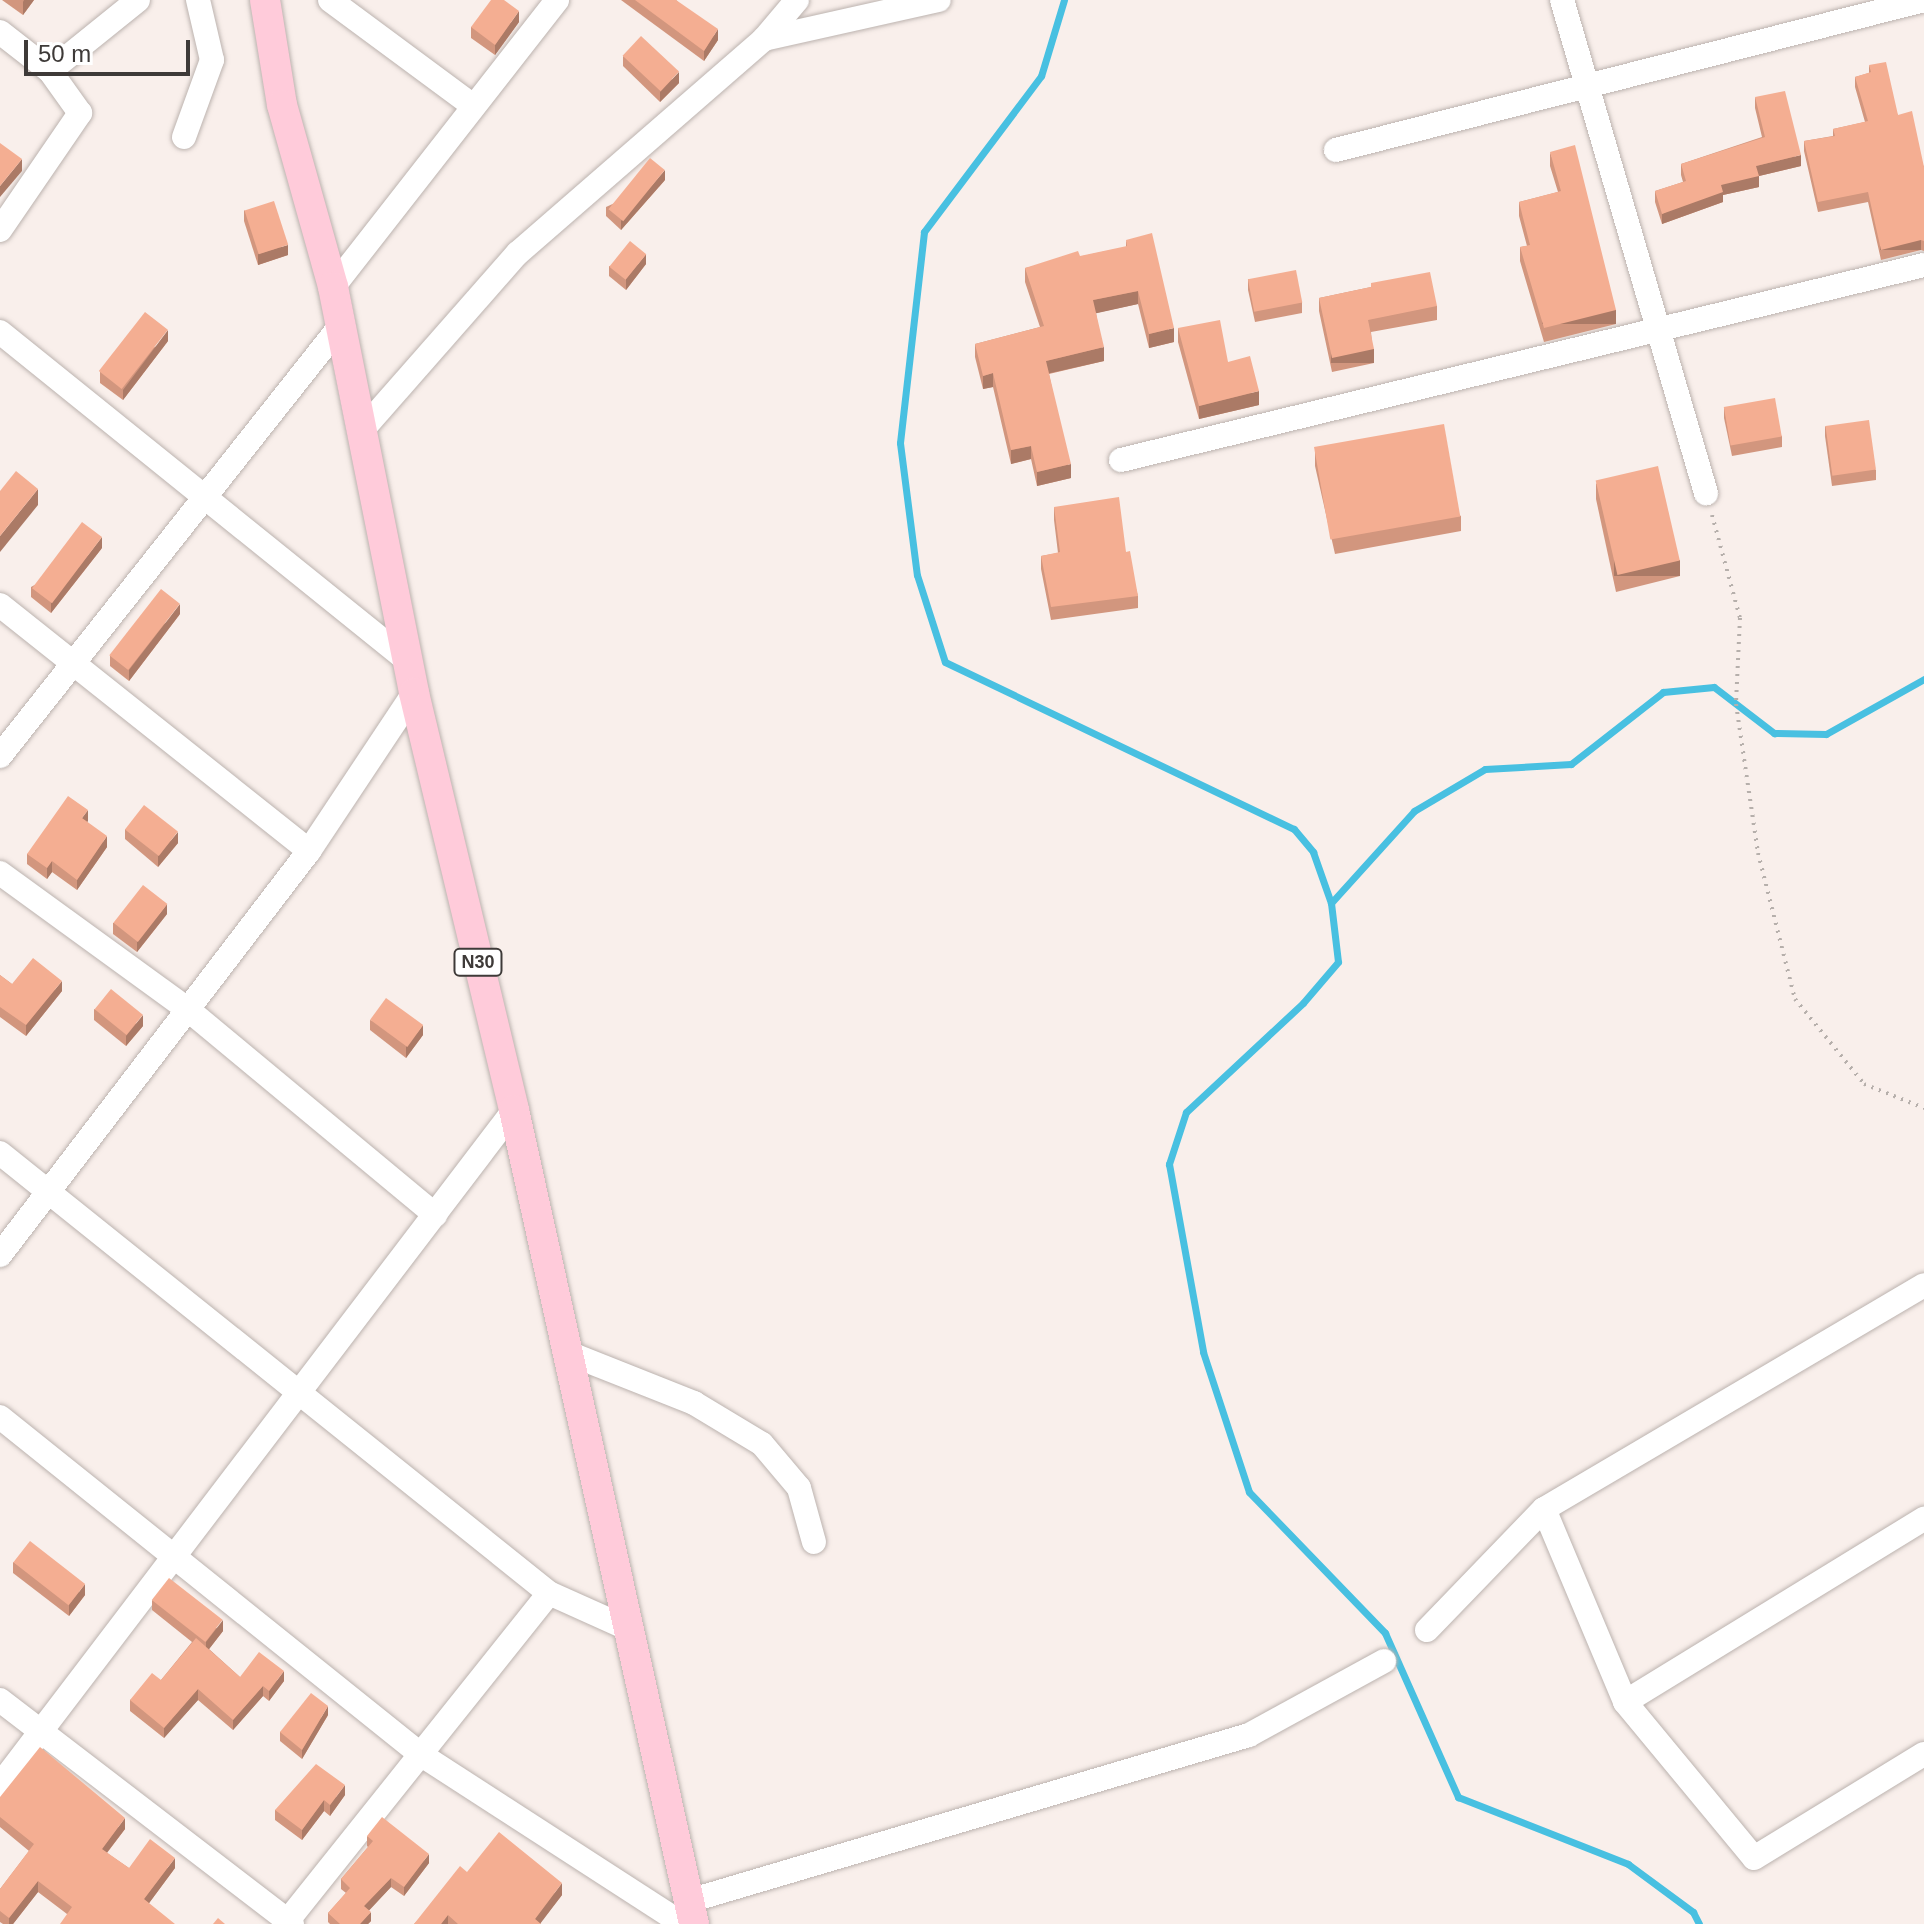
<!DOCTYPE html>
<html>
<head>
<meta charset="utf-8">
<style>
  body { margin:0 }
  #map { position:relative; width:1924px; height:1924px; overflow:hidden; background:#f9efeb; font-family:Arial,sans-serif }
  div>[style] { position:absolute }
  .stream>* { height:7px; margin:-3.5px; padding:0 3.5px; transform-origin:3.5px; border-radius:3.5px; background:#48c0e1 }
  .path>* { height:4px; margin-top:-2px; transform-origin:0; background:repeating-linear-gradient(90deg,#b6afab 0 2px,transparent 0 8px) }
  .roads { filter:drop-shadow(0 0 2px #bcb3af) drop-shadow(0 0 2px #bcb3af) }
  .minor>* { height:24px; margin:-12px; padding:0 12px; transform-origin:12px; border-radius:12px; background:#fff }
  .major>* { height:30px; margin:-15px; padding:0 15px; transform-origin:15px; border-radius:15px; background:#ffcbda }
  .wall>* { inset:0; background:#d2967e }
  .shaded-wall>* { inset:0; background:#ab7a66; transform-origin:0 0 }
  .building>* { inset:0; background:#f4ae92; transform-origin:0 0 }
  span { translate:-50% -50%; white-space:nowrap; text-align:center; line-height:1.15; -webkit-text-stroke:6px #fff; paint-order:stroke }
  .shield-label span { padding:2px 6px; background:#fff; border:2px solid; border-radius:6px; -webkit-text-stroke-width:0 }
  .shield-label { font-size:18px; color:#3e3a38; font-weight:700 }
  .scale { position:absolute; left:24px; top:40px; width:166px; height:36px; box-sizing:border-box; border:4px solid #3e3a38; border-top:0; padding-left:10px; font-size:24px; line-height:28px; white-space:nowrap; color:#3e3a38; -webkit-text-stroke:6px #fff; paint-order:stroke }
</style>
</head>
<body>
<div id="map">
  <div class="stream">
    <div style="left:1064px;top:0;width:79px;rotate:106.8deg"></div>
    <div style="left:1041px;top:76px;width:195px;rotate:126.9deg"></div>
    <div style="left:924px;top:232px;width:212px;rotate:96.5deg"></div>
    <div style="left:900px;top:443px;width:133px;rotate:82.7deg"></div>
    <div style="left:917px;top:575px;width:91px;rotate:72.2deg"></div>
    <div style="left:945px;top:662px;width:387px;rotate:25.6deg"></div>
    <div style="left:1294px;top:829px;width:30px;rotate:50deg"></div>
    <div style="left:1313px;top:852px;width:54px;rotate:70.6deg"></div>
    <div style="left:1331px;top:903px;width:59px;rotate:83.2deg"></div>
    <div style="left:1338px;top:962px;width:54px;rotate:130.5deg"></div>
    <div style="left:1303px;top:1003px;width:160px;rotate:137deg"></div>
    <div style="left:1186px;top:1112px;width:55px;rotate:108.1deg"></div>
    <div style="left:1169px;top:1164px;width:191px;rotate:79.7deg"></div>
    <div style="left:1203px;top:1352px;width:147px;rotate:71.8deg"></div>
    <div style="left:1249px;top:1492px;width:196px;rotate:46deg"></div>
    <div style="left:1385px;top:1633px;width:180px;rotate:66deg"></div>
    <div style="left:1458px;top:1797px;width:183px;rotate:21.5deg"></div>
    <div style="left:1628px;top:1864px;width:81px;rotate:36.4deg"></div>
    <div style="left:1693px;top:1912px;width:13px;rotate:63deg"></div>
    <div style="left:1331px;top:903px;width:124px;rotate:-47.9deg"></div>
    <div style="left:1414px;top:811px;width:82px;rotate:-30.6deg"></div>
    <div style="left:1485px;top:769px;width:86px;rotate:-3.3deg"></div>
    <div style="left:1571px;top:764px;width:117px;rotate:-38deg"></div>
    <div style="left:1663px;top:692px;width:51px;rotate:-5.6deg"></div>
    <div style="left:1714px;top:687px;width:76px;rotate:37.5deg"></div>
    <div style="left:1774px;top:733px;width:52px;rotate:1.1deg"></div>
    <div style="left:1826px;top:734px;width:112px;rotate:-29.3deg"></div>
  </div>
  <div class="path">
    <div style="left:1712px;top:515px;width:107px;rotate:74.8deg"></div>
    <div style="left:1740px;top:618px;width:86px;rotate:92.7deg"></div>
    <div style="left:1736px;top:704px;width:151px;rotate:81.6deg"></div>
    <div style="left:1758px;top:853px;width:151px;rotate:75.8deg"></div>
    <div style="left:1795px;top:999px;width:109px;rotate:50.9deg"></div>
    <div style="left:1864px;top:1084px;width:65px;rotate:21.8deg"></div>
  </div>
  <div class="roads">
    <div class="minor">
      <div style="left:330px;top:0;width:178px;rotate:36.5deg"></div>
      <div style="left:1562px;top:0;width:514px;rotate:73.72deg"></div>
      <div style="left:0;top:32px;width:63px;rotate:38deg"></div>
      <div style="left:50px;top:71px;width:113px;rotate:-38.9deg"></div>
      <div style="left:764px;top:39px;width:179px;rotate:-12.6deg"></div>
      <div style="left:184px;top:137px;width:82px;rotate:-70deg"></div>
      <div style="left:212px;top:60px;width:62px;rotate:-103.1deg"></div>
      <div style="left:1336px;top:150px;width:607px;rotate:-14.31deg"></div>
      <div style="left:0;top:230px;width:142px;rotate:-55.6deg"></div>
      <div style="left:80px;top:113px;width:52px;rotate:-125.5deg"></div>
      <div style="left:333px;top:287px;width:364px;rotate:-52deg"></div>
      <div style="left:0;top:332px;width:524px;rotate:38.88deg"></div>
      <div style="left:364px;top:428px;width:233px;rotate:-48.7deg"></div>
      <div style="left:518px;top:253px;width:326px;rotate:-41deg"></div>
      <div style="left:764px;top:39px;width:51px;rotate:-49.8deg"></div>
      <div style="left:1121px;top:460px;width:826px;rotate:-13.65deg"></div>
      <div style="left:0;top:605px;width:395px;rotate:38.5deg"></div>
      <div style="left:0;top:756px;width:550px;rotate:-51.65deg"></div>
      <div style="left:0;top:873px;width:230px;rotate:36deg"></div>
      <div style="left:186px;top:1008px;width:324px;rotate:39.7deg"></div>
      <div style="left:0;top:1153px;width:704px;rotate:38.71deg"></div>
      <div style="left:549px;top:1593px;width:88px;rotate:24.2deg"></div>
      <div style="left:0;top:1255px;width:509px;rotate:-52.59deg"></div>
      <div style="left:309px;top:851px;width:190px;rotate:-56.4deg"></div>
      <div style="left:568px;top:1353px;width:136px;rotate:21.6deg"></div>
      <div style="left:694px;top:1403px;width:79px;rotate:31.1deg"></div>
      <div style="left:762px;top:1444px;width:57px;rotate:49.9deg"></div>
      <div style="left:799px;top:1488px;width:56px;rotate:74.5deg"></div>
      <div style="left:0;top:1417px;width:538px;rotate:38.74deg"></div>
      <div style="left:420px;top:1754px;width:313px;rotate:32.9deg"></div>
      <div style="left:1544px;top:1509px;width:209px;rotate:67.2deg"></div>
      <div style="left:1625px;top:1702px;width:202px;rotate:50.4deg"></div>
      <div style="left:1754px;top:1858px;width:199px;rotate:-31.5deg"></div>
      <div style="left:1427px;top:1630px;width:168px;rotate:-46deg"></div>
      <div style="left:1544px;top:1509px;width:441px;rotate:-30.5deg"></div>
      <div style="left:0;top:1700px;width:368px;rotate:37.5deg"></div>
      <div style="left:1625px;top:1702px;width:351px;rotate:-31.5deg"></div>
      <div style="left:0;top:1785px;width:848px;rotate:-52.71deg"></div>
      <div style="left:689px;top:1901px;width:584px;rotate:-16.51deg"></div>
      <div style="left:1249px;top:1735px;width:154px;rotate:-28.7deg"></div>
      <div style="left:285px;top:1924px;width:423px;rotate:-51.4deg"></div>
    </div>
    <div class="major">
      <div style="left:265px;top:0;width:106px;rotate:80.8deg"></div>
      <div style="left:282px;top:105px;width:189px;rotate:74.3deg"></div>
      <div style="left:333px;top:287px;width:414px;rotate:78.7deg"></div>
      <div style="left:414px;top:693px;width:429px;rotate:76.5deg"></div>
      <div style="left:514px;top:1110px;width:834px;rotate:77.53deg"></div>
    </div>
  </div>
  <div class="wall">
    <div style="clip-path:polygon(2px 0,34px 0,23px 15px)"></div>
    <div style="clip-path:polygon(621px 0,676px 0,718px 40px,704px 61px)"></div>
    <div style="clip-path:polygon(519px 22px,495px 55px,471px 38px,471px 27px)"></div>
    <div style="clip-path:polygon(623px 56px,679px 83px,660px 102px,623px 66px)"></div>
    <div style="clip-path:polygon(1869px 65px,1898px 115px,1924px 167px,1924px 251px,1921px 250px,1881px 260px,1868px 202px,1818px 212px,1804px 151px,1804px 141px,1833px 136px,1833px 129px,1865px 122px,1855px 87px,1855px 77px,1869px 73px)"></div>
    <div style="clip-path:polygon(1755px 97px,1801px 166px,1759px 176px,1759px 187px,1723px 195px,1723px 202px,1662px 224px,1655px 202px,1655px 191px,1683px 182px,1681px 175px,1681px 164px,1762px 137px,1755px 108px)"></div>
    <div style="clip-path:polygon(1550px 152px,1616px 324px,1544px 342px,1520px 261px,1520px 247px,1527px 246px,1519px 216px,1519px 202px,1558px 192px,1550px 166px)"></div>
    <div style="clip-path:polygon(665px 180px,621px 230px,606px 216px,606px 207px)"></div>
    <div style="clip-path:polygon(244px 210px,288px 255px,258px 265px,244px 221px)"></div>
    <div style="clip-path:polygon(1126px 240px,1174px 342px,1149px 348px,1138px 304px,1096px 313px,1104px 361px,1049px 374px,1071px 478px,1037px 486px,1031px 459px,1011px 464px,993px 387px,983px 389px,975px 357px,975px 344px,1040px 327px,1025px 282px,1025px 268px,1126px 247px)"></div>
    <div style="clip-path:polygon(646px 264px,626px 290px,609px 276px,609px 266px)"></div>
    <div style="clip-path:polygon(1248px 279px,1302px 302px,1302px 313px,1255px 322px,1248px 290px)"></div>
    <div style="clip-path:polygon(1371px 283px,1437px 306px,1437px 320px,1371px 332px,1374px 363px,1332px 372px,1319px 311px,1319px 298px,1371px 287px)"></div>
    <div style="clip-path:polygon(1178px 328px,1228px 362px,1259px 405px,1199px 419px,1178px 342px)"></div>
    <div style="clip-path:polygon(168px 341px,123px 400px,100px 383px,100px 372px)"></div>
    <div style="clip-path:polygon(1724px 408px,1782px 436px,1782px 447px,1732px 456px,1724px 418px)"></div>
    <div style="clip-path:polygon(1825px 426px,1876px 470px,1876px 480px,1832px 486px,1825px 436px)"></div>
    <div style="clip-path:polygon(1315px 450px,1461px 516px,1461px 531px,1335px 554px,1315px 466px)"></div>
    <div style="clip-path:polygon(1596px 483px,1680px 576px,1616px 592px,1596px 499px)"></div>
    <div style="clip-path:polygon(1054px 507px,1126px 552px,1138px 596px,1138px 608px,1051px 620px,1041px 569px,1041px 556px,1058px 553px,1054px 520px)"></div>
    <div style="clip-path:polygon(102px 548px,51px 613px,31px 597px,31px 587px)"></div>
    <div style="clip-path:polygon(180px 614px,129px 681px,110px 666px,110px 656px)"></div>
    <div style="clip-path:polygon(88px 821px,87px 822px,107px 847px,77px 890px,52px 872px,47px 879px,27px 864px,27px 854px)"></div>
    <div style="clip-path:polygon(125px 829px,178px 843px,158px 867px,125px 839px)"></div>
    <div style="clip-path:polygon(167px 914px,137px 952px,113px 934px,113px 923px)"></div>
    <div style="clip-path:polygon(0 975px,12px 984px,62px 991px,26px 1036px,0 1017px)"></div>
    <div style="clip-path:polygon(94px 1009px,143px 1026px,126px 1046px,94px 1020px)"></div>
    <div style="clip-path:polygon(370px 1020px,423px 1035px,406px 1058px,370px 1030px)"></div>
    <div style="clip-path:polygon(13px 1562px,85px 1595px,69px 1616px,13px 1573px)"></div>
    <div style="clip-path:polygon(152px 1600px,223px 1631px,209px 1649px,240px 1677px,284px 1681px,269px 1701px,263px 1696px,233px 1730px,198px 1700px,164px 1738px,130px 1711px,130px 1700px,161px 1680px,192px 1642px,152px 1610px)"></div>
    <div style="clip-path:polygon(328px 1715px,302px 1759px,280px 1741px,280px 1732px)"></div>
    <div style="clip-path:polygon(345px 1795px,330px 1816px,324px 1811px,302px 1840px,275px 1820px,275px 1810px)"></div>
    <div style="clip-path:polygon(0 1797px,125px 1829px,107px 1853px,129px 1868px,175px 1868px,149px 1903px,67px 1914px,38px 1892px,13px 1924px,3px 1924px,0 1922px,0 1889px,29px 1851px,0 1827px)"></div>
    <div style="clip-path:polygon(367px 1836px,429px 1863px,404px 1896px,391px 1887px,369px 1910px,371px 1921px,368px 1924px,330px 1924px,328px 1922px,328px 1913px,346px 1893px,341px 1889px,341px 1879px,368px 1847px,367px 1846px)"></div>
    <div style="clip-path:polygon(467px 1872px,562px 1895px,540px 1923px,541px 1924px,414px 1924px)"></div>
  </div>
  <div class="shaded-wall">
    <div style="clip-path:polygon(24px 0,34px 0,23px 15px,23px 2px)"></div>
    <div style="clip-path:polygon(519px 11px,519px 22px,495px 55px,495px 45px)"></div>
    <div style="clip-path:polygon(718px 29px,718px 40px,704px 61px,704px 51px)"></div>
    <div style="clip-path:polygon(679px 72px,679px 83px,660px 102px,660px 92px)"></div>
    <div style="clip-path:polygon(1801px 155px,1801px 166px,1759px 176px,1759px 187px,1723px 195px,1723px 202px,1662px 224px,1662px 214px,1721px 185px,1756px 166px)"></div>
    <div style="clip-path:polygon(22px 159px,22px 171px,0 197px,0 186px)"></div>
    <div style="clip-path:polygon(665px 170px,665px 180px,621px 230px,621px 221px)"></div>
    <div style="left:1921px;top:240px;width:10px;height:41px;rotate:90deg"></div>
    <div style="clip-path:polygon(288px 245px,288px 255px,258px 265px,258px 254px)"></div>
    <div style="clip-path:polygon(646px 254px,646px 264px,626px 290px,626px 279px)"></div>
    <div style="clip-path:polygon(1138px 291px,1138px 304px,1093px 314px,1093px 300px)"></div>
    <div style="left:1616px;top:310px;width:14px;height:74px;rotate:90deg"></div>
    <div style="clip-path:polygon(1174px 328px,1174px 342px,1149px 348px,1149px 334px)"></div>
    <div style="clip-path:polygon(168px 330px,168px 341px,123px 400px,123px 390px)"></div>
    <div style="clip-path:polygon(1104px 347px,1104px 361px,1046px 374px,1046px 361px)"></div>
    <div style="left:1374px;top:349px;width:14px;height:43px;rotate:90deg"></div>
    <div style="clip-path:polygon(993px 373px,993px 387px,983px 389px,983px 376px)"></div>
    <div style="clip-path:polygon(1259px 391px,1259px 405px,1199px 419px,1199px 406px)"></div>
    <div style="clip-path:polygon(1031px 446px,1031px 459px,1011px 464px,1011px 450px)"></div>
    <div style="clip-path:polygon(1071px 464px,1071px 478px,1037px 486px,1037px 472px)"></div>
    <div style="clip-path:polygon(38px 489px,38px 505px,0 552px,0 536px)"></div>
    <div style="clip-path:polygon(102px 537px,102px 548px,51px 613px,51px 603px)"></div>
    <div style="left:1680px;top:560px;width:16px;height:66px;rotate:90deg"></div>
    <div style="clip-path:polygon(180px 604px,180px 614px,129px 681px,129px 670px)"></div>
    <div style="clip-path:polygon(88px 810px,88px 821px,82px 829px,82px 818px)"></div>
    <div style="clip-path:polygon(178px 832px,178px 843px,158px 867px,158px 856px)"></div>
    <div style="clip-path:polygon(107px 836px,107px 847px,77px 890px,77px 880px)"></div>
    <div style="clip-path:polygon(52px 861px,52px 872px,47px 879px,47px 868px)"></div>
    <div style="clip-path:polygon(167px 904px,167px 914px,137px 952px,137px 942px)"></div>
    <div style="clip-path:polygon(62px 981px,62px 991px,26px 1036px,26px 1025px)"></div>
    <div style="clip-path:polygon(143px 1015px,143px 1026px,126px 1046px,126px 1036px)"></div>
    <div style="clip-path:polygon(423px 1025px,423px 1035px,406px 1058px,406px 1047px)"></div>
    <div style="clip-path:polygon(85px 1584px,85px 1595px,69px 1616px,69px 1605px)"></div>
    <div style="clip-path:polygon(223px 1620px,223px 1631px,206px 1653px,206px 1642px)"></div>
    <div style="clip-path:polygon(284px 1671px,284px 1681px,269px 1701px,269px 1691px)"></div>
    <div style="clip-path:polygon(263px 1686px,263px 1696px,233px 1730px,233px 1720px)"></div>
    <div style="clip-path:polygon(198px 1689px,198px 1700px,164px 1738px,164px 1728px)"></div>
    <div style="clip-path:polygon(328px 1706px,328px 1715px,302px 1759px,302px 1750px)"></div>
    <div style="clip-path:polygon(345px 1785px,345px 1795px,330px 1816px,330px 1805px)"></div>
    <div style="clip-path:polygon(324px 1800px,324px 1811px,302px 1840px,302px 1830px)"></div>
    <div style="clip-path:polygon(125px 1818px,125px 1829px,102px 1859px,102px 1849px)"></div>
    <div style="clip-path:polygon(429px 1854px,429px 1863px,404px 1896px,404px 1887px)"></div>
    <div style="clip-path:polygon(175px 1858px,175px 1868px,144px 1910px,144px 1899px)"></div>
    <div style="clip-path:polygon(391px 1878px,391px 1887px,364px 1916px,364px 1906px)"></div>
    <div style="clip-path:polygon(38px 1881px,38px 1892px,13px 1924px,9px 1924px,9px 1918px)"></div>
    <div style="clip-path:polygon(562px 1883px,562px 1895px,540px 1924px,535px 1919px)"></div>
    <div style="clip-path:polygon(371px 1912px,371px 1921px,368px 1924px,360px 1924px)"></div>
    <div style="clip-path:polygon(448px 1915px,448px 1924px,441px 1924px)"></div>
  </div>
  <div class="building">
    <div style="clip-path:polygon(491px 0,504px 0,519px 11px,495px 45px,471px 27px)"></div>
    <div style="clip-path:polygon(635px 0,676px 0,718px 29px,704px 51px)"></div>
    <div style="left:641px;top:36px;width:52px;height:27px;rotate:43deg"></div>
    <div style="clip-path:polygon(1886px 62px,1898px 115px,1912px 111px,1924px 167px,1924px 241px,1921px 240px,1881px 250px,1868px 192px,1818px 202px,1804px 141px,1835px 136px,1833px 129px,1868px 121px,1855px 77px,1871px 72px,1869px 65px)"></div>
    <div style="clip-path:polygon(1785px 91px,1801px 155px,1756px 166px,1759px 176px,1721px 185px,1723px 192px,1662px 214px,1655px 191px,1686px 181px,1681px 164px,1765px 137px,1755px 97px)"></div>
    <div style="clip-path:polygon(0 143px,22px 159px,0 186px)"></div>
    <div style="clip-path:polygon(1575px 145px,1616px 310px,1544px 328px,1520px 247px,1530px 245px,1519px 202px,1561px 191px,1550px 152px)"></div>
    <div style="left:650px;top:158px;width:19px;height:66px;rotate:39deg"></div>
    <div style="left:274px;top:201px;width:46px;height:31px;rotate:72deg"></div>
    <div style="clip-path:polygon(1152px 233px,1174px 328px,1149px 334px,1138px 291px,1093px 300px,1104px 347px,1046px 361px,1071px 464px,1037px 472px,1031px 446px,1011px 450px,993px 373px,983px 376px,975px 344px,1044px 326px,1025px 268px,1078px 251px,1080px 256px,1127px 246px,1126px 240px)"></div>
    <div style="left:630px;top:241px;width:21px;height:33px;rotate:39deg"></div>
    <div style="left:1296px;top:270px;width:33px;height:49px;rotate:79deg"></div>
    <div style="clip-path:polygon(1430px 272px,1437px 306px,1368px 320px,1374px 349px,1332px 358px,1319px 298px,1371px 287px,1371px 283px)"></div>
    <div style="left:145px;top:312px;width:29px;height:75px;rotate:38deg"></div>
    <div style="clip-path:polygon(1220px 320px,1228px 362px,1250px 356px,1259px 391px,1199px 406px,1178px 328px)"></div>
    <div style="left:1775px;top:398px;width:39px;height:52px;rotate:80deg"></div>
    <div style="left:1869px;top:420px;width:50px;height:44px;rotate:82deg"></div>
    <div style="left:1444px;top:424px;width:94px;height:132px;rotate:80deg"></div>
    <div style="left:1658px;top:466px;width:97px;height:64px;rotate:77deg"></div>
    <div style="clip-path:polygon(16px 471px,38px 489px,0 536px,0 491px)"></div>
    <div style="clip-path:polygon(1119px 497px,1126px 552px,1130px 551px,1138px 596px,1051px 607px,1041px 556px,1060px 552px,1054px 507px)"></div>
    <div style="left:82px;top:522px;width:25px;height:83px;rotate:37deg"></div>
    <div style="left:161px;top:589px;width:24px;height:84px;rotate:38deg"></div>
    <div style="clip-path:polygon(68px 796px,88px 810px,82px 818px,107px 836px,77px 880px,52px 861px,47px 868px,27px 854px)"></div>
    <div style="left:144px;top:805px;width:43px;height:31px;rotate:38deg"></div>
    <div style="left:143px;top:885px;width:31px;height:48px;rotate:38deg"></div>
    <div style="clip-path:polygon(33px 958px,62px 981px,26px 1025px,0 1007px,0 975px,12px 984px)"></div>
    <div style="left:111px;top:989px;width:41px;height:26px;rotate:39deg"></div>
    <div style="left:386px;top:998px;width:46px;height:27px;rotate:36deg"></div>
    <div style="left:30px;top:1541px;width:70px;height:27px;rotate:38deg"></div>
    <div style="left:169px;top:1578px;width:68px;height:28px;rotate:38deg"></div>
    <div style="clip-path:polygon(196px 1638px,240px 1677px,259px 1652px,284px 1671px,269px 1691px,263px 1686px,233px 1720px,198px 1689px,164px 1728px,130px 1700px,152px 1673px,161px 1680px)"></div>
    <div style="clip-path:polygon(311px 1693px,328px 1706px,302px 1750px,280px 1732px)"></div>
    <div style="clip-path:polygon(40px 1747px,125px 1818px,102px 1849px,129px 1868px,150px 1839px,175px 1858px,144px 1899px,175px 1924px,60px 1924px,72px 1907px,38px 1881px,9px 1918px,0 1911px,0 1889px,34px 1844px,0 1817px,0 1797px)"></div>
    <div style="clip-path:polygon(316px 1764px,345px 1785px,330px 1805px,324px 1800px,302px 1830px,275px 1810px)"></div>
    <div style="clip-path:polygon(382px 1817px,429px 1854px,404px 1887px,391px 1878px,364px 1906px,371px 1912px,360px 1924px,340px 1924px,328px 1913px,350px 1888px,341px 1879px,373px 1841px,367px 1836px)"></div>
    <div style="clip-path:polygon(499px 1832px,562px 1883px,535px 1919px,541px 1924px,458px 1924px,448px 1915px,441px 1924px,414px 1924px,460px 1866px,467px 1872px)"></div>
    <div style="clip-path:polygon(218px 1918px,225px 1924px,213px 1924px)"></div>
  </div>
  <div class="shield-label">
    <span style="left:478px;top:962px">N30</span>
  </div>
  <div class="scale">50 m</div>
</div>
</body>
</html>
